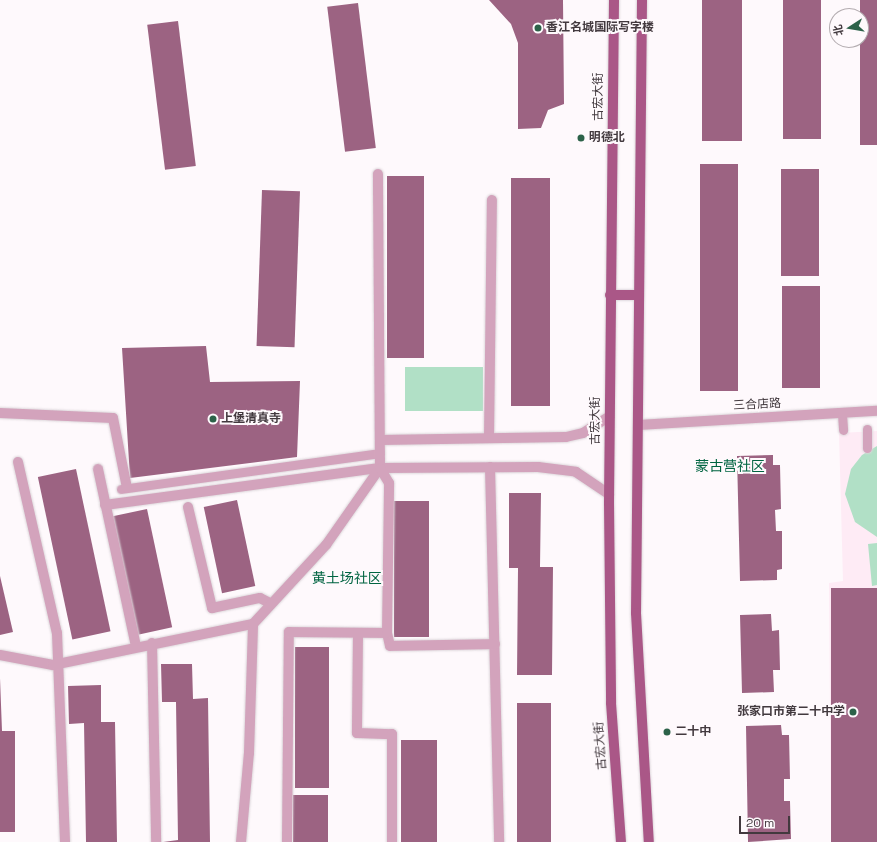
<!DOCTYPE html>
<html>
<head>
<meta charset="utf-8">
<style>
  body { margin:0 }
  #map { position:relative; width:877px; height:842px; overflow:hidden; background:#fef9fc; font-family:"Space Grotesk","Noto Sans SC",sans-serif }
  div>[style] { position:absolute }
  .built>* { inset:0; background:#feebf5 }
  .green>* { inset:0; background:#b1e0c6; transform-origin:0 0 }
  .building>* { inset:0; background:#9c6382; transform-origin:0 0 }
  .roads { filter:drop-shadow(0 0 1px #dcd6da) drop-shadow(0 0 1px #dcd6da) }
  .service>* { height:9px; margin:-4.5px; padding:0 4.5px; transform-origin:4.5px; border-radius:4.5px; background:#d3a3bc }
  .minor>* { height:10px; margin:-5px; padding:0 5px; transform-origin:5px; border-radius:5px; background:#d3a3bc }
  .tertiary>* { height:10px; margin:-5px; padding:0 5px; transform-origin:5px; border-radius:5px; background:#d3a3bc }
  .primary>* { height:10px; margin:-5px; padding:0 5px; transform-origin:5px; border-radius:5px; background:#aa5787 }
  .dots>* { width:11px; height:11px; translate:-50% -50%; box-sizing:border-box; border:2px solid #fef9fc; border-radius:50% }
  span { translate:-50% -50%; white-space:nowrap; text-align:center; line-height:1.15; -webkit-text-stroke:4px #fef9fc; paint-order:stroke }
  .poi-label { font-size:12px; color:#42393e; font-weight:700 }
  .left { translate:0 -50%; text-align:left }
  .right { translate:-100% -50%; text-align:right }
  .street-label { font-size:12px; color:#42393e }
  .quarter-label { font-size:14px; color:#006441 }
  .north { position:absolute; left:829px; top:8px; width:40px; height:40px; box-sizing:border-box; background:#fef9fc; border:1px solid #b3acb0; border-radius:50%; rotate:258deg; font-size:11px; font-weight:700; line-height:16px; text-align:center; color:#42393e }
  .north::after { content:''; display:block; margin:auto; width:14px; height:18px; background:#2c6249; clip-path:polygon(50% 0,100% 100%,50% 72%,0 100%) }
  .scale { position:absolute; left:739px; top:816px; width:51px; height:18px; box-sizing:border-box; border:2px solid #42393e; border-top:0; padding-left:5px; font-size:12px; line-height:14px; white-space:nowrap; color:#42393e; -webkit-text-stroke:3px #fef9fc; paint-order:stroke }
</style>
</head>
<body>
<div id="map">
  <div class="built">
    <div style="clip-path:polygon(877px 431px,877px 842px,831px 842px,829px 583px,843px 581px,839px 433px)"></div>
  </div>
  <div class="green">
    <div style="left:405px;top:367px;width:78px;height:44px"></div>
    <div style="clip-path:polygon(877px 446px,877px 537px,855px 522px,845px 494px,851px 469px,862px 455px)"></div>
    <div style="clip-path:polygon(877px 543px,877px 585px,872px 586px,868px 544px)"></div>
  </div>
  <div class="building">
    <div style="clip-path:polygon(489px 0,563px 0,564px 104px,548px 110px,541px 128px,518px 129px,518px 43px,511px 24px)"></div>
    <div style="left:702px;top:0;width:40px;height:141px"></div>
    <div style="left:783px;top:0;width:38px;height:139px"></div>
    <div style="left:860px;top:0;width:17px;height:145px"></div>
    <div style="left:358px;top:3px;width:146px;height:31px;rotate:83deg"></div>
    <div style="left:178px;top:21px;width:146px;height:31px;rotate:83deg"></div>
    <div style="left:700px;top:164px;width:38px;height:227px"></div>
    <div style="left:781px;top:169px;width:38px;height:107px"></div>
    <div style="left:387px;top:176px;width:37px;height:182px"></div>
    <div style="left:511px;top:178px;width:39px;height:228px"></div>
    <div style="left:262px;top:190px;width:38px;height:156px;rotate:2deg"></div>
    <div style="left:782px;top:286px;width:38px;height:102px"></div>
    <div style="clip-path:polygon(206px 346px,210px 382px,300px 381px,297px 457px,130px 478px,122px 348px)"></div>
    <div style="clip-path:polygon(773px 455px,773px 465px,780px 465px,781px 509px,775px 510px,776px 531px,782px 531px,782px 569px,777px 570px,777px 580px,740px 581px,737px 456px)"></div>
    <div style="left:76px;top:469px;width:166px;height:39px;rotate:78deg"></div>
    <div style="clip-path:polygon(509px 493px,541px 493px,540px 567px,553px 567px,552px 675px,517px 675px,518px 568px,509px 568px)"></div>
    <div style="left:237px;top:500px;width:88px;height:34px;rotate:78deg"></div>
    <div style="left:394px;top:501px;width:35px;height:136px"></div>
    <div style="left:147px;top:509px;width:121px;height:35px;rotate:78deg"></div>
    <div style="clip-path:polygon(0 576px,13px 632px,0 635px)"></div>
    <div style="left:877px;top:588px;width:254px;height:46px;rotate:90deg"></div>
    <div style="clip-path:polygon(771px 614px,772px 631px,779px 630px,780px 670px,773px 670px,774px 692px,742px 693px,740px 615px)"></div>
    <div style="left:295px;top:647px;width:34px;height:141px"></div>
    <div style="clip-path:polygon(161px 664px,192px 664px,193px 699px,208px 698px,210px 842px,163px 842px,178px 840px,176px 702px,162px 702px)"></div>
    <div style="clip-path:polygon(0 678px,2px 731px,15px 731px,15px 832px,0 832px)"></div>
    <div style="clip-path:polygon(101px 685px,101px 722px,115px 722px,117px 842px,86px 842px,84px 723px,69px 724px,68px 686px)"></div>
    <div style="left:517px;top:703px;width:34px;height:139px"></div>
    <div style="clip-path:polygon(781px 725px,782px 735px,789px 735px,790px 779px,784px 779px,784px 801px,790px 801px,791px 839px,748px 842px,746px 726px)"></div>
    <div style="left:401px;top:740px;width:36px;height:102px"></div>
    <div style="left:293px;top:795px;width:35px;height:47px"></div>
  </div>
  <div class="roads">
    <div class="service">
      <div style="left:842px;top:414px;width:16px;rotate:86deg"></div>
      <div style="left:867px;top:429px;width:19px;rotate:90deg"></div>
      <div style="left:121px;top:489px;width:261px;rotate:-7.9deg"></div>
    </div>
    <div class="minor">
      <div style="left:0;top:413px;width:113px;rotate:2.5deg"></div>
      <div style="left:113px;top:418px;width:71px;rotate:78.7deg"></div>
      <div style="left:489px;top:438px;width:238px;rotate:-89.3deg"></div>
      <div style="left:380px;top:440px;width:186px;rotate:-0.9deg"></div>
      <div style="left:566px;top:437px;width:17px;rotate:-13deg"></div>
      <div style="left:583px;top:433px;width:31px;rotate:-32deg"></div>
      <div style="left:18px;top:462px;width:175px;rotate:77.2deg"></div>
      <div style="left:57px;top:633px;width:209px;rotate:87.8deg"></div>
      <div style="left:490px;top:467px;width:375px;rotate:88.6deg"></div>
      <div style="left:98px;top:469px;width:182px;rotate:77.9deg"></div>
      <div style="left:105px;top:505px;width:277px;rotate:-7.7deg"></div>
      <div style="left:380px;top:468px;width:158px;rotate:-0.4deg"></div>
      <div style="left:538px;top:467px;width:38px;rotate:7deg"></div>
      <div style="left:576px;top:472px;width:40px;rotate:34deg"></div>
      <div style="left:188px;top:507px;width:104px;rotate:76.6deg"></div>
      <div style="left:212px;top:608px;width:49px;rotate:-11.8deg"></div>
      <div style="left:260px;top:598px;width:11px;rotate:27deg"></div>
      <div style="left:358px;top:633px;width:100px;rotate:90.6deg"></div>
      <div style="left:357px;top:733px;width:35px;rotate:2deg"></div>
      <div style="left:392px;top:734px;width:108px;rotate:90deg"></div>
      <div style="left:387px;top:633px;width:13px;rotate:77deg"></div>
      <div style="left:390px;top:646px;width:105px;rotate:-1.1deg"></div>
      <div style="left:152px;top:643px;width:199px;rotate:88.8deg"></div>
      <div style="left:0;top:655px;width:54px;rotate:10.7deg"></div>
      <div style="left:53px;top:665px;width:204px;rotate:-11.6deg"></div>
      <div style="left:241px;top:842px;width:89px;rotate:-84.9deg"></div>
      <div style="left:249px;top:753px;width:129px;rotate:-88.2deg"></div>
      <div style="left:253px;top:624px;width:108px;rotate:-47.3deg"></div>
      <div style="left:326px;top:545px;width:94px;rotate:-55deg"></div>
      <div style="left:380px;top:468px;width:294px;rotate:-90.4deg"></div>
      <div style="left:287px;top:842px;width:210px;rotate:-89.5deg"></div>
      <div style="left:289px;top:632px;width:98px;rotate:0.6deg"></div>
      <div style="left:387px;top:633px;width:150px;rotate:-89.2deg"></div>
      <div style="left:389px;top:483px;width:17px;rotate:-121deg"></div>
    </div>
    <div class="tertiary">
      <div style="left:638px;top:425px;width:239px;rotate:-3.4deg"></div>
    </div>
    <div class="primary">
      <div style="left:614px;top:0;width:503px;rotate:90.57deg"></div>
      <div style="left:609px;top:503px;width:200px;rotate:89.4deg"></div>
      <div style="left:611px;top:703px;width:139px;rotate:85.9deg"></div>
      <div style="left:642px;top:0;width:613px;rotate:90.56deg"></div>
      <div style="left:636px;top:613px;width:229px;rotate:86.8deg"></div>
      <div style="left:610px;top:295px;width:29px"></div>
    </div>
  </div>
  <div class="dots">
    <div style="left:538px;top:28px;background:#2c6249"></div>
    <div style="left:581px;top:138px;background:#2c6249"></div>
    <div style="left:213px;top:419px;background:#2c6249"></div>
    <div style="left:853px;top:712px;background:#2c6249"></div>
    <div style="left:667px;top:732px;background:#2c6249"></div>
  </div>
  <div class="poi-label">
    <span class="left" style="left:546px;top:28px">香江名城国际写字楼</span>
    <span class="left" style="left:589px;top:138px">明德北</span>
    <span class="left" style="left:221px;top:419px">上堡清真寺</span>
    <span class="right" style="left:845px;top:712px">张家口市第二十中学</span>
    <span class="left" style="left:675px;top:732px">二十中</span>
  </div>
  <div class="street-label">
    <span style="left:599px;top:97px;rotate:-90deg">古宏大街</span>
    <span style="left:757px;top:405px;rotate:-3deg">三合店路</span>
    <span style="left:596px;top:421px;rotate:-90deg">古宏大街</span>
    <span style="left:601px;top:746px;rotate:-94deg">古宏大街</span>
  </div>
  <div class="quarter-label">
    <span style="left:730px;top:466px">蒙古营社区</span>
    <span style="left:347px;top:578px">黄土场社区</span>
  </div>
  <div class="north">北</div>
  <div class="scale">20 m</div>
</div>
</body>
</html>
